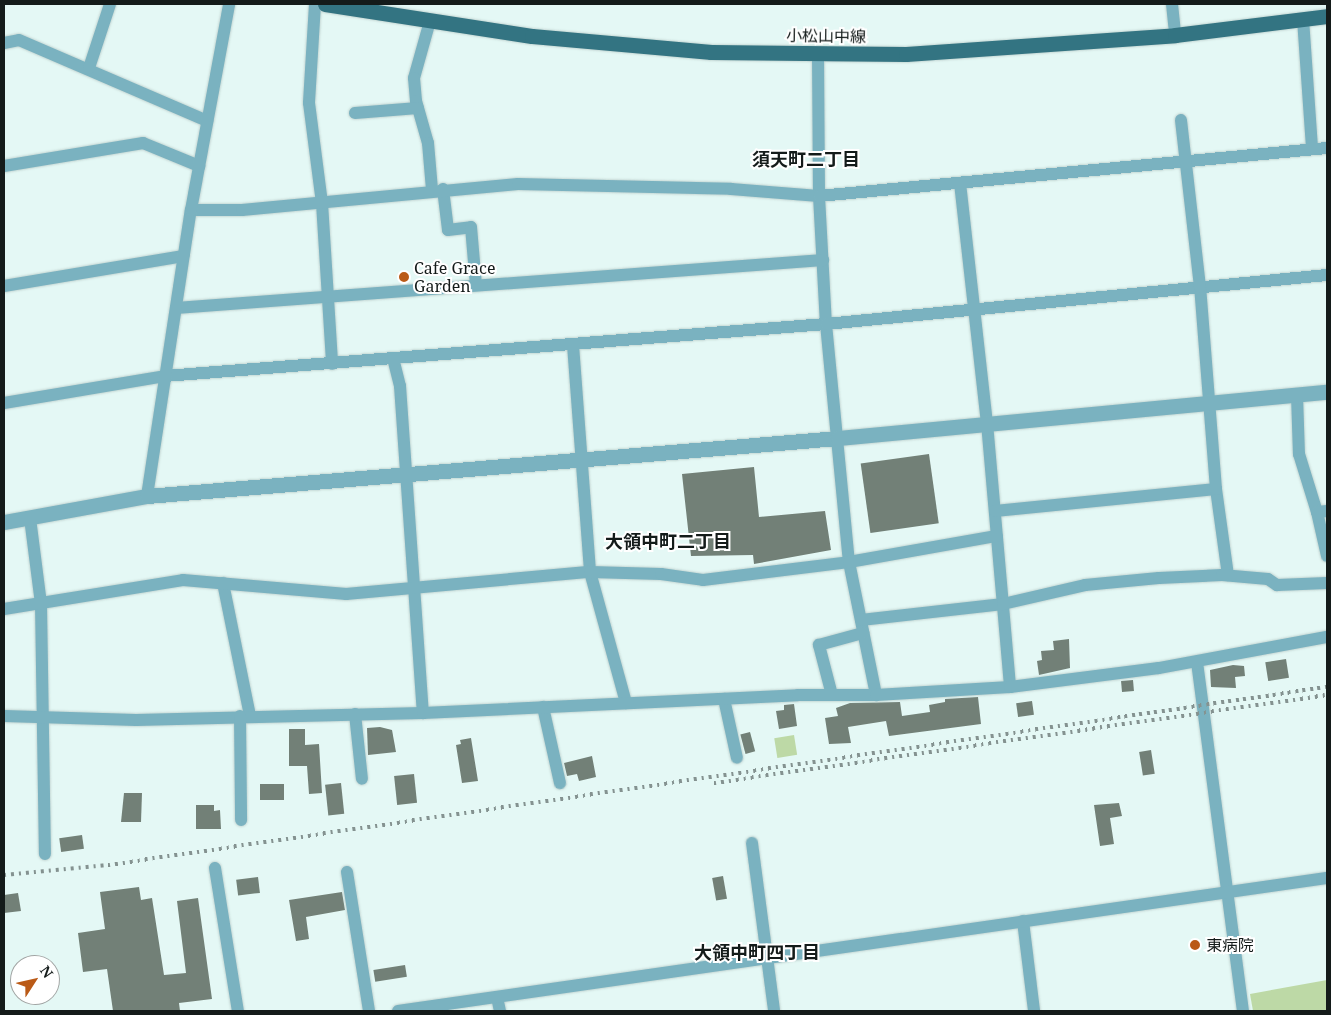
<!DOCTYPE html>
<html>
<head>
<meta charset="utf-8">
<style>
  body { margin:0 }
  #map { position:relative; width:1331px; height:1015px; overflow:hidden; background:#e4f8f5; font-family:"Noto Serif","Noto Sans JP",serif }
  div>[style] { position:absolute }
  .green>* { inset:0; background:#bdd9a6; transform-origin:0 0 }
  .building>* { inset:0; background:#728077; transform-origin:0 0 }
  .roads { filter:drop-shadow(0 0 1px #c3d5d2) drop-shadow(0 0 1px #c3d5d2) }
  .minor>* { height:12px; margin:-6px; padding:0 6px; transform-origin:6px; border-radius:6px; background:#7ab2c0 }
  .tertiary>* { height:15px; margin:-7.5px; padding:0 7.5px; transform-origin:7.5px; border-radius:7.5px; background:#7ab2c0 }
  .primary>* { height:15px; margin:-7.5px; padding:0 7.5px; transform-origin:7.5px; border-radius:7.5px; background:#337482 }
  .rail>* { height:4px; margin-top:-2px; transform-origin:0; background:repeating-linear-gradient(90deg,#849290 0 2.5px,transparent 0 7.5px) }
  .dots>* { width:14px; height:14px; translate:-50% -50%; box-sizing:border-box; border:2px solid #fff; border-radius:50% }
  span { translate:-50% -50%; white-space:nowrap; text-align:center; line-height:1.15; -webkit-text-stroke:4px #fff; paint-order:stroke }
  .street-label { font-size:16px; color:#141b1a }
  .poi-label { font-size:16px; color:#141b1a }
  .left { translate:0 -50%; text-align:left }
  .neighbourhood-label { font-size:18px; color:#141b1a; font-weight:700 }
  .frame { position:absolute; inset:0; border:5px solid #141b1a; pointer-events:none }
  .north { position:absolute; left:10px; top:955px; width:50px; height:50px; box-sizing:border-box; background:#fff; border:1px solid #a1a4a3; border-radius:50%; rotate:55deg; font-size:14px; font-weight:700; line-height:20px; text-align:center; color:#141b1a }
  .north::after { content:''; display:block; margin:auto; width:18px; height:22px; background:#ba5a17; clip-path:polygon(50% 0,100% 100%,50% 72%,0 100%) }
</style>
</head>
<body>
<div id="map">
  <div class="green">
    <div style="left:794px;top:735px;width:20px;height:20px;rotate:81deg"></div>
    <div style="clip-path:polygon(1327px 980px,1327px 1011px,1253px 1011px,1250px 994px)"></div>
  </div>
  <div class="building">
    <div style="left:929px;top:454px;width:70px;height:69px;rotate:82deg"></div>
    <div style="clip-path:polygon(754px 467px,759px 517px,825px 511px,831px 550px,754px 564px,753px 555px,691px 556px,682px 474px)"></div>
    <div style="clip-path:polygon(1069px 639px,1070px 668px,1039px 675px,1037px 661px,1042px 660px,1041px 651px,1054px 650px,1053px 641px)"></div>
    <div style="left:1286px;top:659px;width:19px;height:21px;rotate:81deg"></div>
    <div style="clip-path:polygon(1233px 665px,1244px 666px,1245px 676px,1235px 677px,1236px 688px,1211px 687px,1210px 670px)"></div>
    <div style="left:1133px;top:680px;width:11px;height:12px;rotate:85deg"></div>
    <div style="clip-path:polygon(978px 697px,981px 724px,889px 736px,886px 721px,848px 727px,851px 743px,829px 744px,825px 718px,838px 716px,836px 708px,850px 703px,900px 702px,902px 716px,930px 712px,929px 705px,945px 702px,945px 699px)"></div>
    <div style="left:1032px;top:701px;width:14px;height:16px;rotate:82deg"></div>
    <div style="clip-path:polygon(794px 704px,797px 726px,779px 729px,776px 711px,784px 710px,784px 705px)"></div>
    <div style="clip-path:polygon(380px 727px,392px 730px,396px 752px,368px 755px,367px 728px)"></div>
    <div style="clip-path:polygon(289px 729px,305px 729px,305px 745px,319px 744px,322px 793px,309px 794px,307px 766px,289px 766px)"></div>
    <div style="left:750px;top:732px;width:20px;height:10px;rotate:75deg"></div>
    <div style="clip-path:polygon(471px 738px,478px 781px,462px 783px,456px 745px,461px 744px,460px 740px)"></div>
    <div style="left:1151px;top:750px;width:24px;height:12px;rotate:81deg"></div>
    <div style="clip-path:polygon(592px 756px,596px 777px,579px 781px,577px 774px,567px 776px,564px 763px)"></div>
    <div style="left:414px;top:774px;width:29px;height:20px;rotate:84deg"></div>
    <div style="left:341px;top:783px;width:31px;height:16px;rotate:84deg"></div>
    <div style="left:284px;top:784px;width:16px;height:24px;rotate:90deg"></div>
    <div style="clip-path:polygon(124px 793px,142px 793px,141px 822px,121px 822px)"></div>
    <div style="clip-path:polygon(1119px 803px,1122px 816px,1110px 818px,1114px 844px,1100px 846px,1094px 805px)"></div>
    <div style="clip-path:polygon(196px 805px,214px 805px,214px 811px,220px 810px,221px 829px,196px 829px)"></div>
    <div style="left:82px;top:835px;width:14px;height:23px;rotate:82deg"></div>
    <div style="left:723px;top:876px;width:23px;height:11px;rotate:80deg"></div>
    <div style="left:258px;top:877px;width:16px;height:22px;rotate:83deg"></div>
    <div style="clip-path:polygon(139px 887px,141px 900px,152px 898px,164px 975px,186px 973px,177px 901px,198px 898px,212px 999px,179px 1003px,180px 1011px,113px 1011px,107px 969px,83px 972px,78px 933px,105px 929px,100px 892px)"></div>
    <div style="clip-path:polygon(342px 892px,345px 910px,306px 917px,309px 939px,296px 941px,289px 900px)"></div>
    <div style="clip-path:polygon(18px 893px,21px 911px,4px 913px,4px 895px)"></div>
    <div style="left:405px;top:965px;width:12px;height:32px;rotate:81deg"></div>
  </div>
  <div class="roads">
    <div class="minor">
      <div style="left:315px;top:4px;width:99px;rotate:93.5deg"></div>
      <div style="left:309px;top:103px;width:101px;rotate:82.6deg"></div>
      <div style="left:322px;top:203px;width:161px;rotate:86.4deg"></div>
      <div style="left:1172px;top:4px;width:31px;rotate:84deg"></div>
      <div style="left:1303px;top:19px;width:130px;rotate:86deg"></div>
      <div style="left:430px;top:21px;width:59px;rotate:105.7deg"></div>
      <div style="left:414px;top:78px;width:23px;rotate:85deg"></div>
      <div style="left:416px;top:101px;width:44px;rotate:74.1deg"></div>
      <div style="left:428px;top:143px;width:47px;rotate:85.1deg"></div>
      <div style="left:4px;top:43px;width:15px;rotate:-11deg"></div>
      <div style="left:19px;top:40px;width:205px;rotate:23.3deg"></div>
      <div style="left:818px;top:53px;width:143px;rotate:89.6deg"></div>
      <div style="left:819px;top:196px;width:128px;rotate:86.9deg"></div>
      <div style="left:826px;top:324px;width:239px;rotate:84.5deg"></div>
      <div style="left:849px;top:562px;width:136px;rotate:78.5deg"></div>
      <div style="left:89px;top:68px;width:67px;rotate:-71.8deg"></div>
      <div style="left:355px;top:113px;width:63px;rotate:-4.5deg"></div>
      <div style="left:4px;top:166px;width:141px;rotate:-9.4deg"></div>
      <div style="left:143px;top:143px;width:61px;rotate:22.3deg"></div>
      <div style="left:960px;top:183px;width:242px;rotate:83.6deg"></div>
      <div style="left:987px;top:423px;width:265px;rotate:85deg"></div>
      <div style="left:443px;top:189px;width:41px;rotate:83deg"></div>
      <div style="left:448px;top:230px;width:23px;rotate:-7deg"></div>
      <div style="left:471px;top:227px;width:58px;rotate:85.1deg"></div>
      <div style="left:191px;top:210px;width:51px"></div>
      <div style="left:242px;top:210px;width:277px;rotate:-5.4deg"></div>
      <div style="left:518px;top:184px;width:213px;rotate:1.3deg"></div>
      <div style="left:731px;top:189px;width:88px;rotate:4.5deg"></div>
      <div style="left:819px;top:196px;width:510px;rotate:-5.4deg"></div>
      <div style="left:4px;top:286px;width:182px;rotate:-9.5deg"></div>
      <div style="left:176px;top:308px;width:649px;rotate:-4.24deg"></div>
      <div style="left:573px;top:345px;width:228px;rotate:85.7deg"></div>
      <div style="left:590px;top:572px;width:136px;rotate:74.6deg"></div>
      <div style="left:393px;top:358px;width:29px;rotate:76deg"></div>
      <div style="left:400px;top:386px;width:328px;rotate:86deg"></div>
      <div style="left:1297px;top:395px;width:59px;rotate:88.1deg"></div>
      <div style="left:1299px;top:454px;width:61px;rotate:72.8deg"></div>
      <div style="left:4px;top:403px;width:163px;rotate:-9.5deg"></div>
      <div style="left:165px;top:376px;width:663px;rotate:-4.5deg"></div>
      <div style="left:826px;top:324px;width:503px;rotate:-5.59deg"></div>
      <div style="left:1216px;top:489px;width:87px;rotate:82.1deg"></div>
      <div style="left:147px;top:496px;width:289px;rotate:-81.3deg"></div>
      <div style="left:191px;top:210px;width:209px;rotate:-79.5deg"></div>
      <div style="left:995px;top:511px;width:222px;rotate:-5.7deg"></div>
      <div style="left:1216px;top:489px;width:203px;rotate:-94.5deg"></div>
      <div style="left:1200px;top:287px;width:168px;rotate:-96.5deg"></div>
      <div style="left:1327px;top:511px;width:10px;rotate:174deg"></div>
      <div style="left:1317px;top:512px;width:45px;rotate:77.2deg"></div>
      <div style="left:30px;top:518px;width:87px;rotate:82.7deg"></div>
      <div style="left:41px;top:604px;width:250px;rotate:89.1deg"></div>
      <div style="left:223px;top:583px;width:136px;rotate:78.5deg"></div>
      <div style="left:4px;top:609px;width:181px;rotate:-9.2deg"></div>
      <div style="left:183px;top:580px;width:164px;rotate:4.9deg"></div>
      <div style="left:346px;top:594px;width:245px;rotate:-5.2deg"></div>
      <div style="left:590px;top:572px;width:71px;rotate:1.6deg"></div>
      <div style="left:661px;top:574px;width:42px;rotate:8.1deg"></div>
      <div style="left:703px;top:580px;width:147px;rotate:-7deg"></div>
      <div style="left:849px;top:562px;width:150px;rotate:-10deg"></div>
      <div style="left:861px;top:620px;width:143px;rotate:-6.4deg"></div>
      <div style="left:1003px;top:604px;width:84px;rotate:-13deg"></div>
      <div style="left:1085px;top:585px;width:74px;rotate:-5.4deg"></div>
      <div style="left:1159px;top:578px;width:63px;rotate:-2.7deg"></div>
      <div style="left:1222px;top:575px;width:46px;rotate:5deg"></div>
      <div style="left:1268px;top:579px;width:11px;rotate:34deg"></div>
      <div style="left:1277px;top:585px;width:50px;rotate:-2.3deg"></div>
      <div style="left:1197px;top:662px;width:352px;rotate:82.5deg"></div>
      <div style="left:832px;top:695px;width:52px;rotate:-104.6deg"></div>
      <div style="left:819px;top:645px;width:46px;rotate:-15.3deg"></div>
      <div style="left:724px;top:699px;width:60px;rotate:77.6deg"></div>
      <div style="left:543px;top:707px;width:78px;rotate:77.4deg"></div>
      <div style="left:355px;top:714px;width:65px;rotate:83.9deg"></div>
      <div style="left:4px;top:716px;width:132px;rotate:1.7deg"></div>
      <div style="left:136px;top:720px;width:287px;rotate:-1.4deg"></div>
      <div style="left:423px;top:713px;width:375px;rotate:-2.7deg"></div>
      <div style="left:798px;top:695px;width:78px"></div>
      <div style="left:876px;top:695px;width:134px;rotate:-3.4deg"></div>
      <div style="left:1010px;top:687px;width:150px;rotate:-7.3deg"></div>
      <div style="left:1159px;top:668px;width:171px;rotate:-10.5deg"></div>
      <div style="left:240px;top:716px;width:104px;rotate:89.4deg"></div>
      <div style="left:752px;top:843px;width:169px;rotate:82.5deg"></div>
      <div style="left:215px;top:868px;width:145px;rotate:80.9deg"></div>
      <div style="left:347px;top:872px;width:141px;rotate:81deg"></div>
      <div style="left:1023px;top:921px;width:91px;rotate:83deg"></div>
      <div style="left:497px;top:997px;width:14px;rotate:78deg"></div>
      <div style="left:398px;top:1011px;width:938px;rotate:-8.15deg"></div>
    </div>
    <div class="tertiary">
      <div style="left:4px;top:522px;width:145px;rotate:-10.3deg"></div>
      <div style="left:147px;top:496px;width:693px;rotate:-4.8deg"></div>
      <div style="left:838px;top:438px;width:491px;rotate:-5.4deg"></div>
    </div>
    <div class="primary">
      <div style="left:325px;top:4px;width:209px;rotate:8.8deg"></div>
      <div style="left:532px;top:36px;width:180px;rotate:5.1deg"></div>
      <div style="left:711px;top:52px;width:195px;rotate:0.6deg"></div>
      <div style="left:906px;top:54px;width:270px;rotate:-4deg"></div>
      <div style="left:1175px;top:35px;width:153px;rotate:-7.1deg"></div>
    </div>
  </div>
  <div class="rail">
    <div style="left:714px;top:783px;width:619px;rotate:-8.17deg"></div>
    <div style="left:4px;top:875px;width:104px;rotate:-5.5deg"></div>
    <div style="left:108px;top:865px;width:1232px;rotate:-8.31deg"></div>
  </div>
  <div class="dots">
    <div style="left:404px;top:277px;background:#ba5a17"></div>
    <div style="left:1195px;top:945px;background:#ba5a17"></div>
  </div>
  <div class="street-label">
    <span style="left:826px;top:36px;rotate:1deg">小松山中線</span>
  </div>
  <div class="poi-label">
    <span class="left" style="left:414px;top:277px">Cafe Grace<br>Garden</span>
    <span class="left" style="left:1206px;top:945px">東病院</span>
  </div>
  <div class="neighbourhood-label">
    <span style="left:806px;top:159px">須天町二丁目</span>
    <span style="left:668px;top:541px">大領中町二丁目</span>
    <span style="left:757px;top:952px">大領中町四丁目</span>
  </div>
  <div class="frame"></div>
  <div class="north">N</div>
</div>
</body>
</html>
